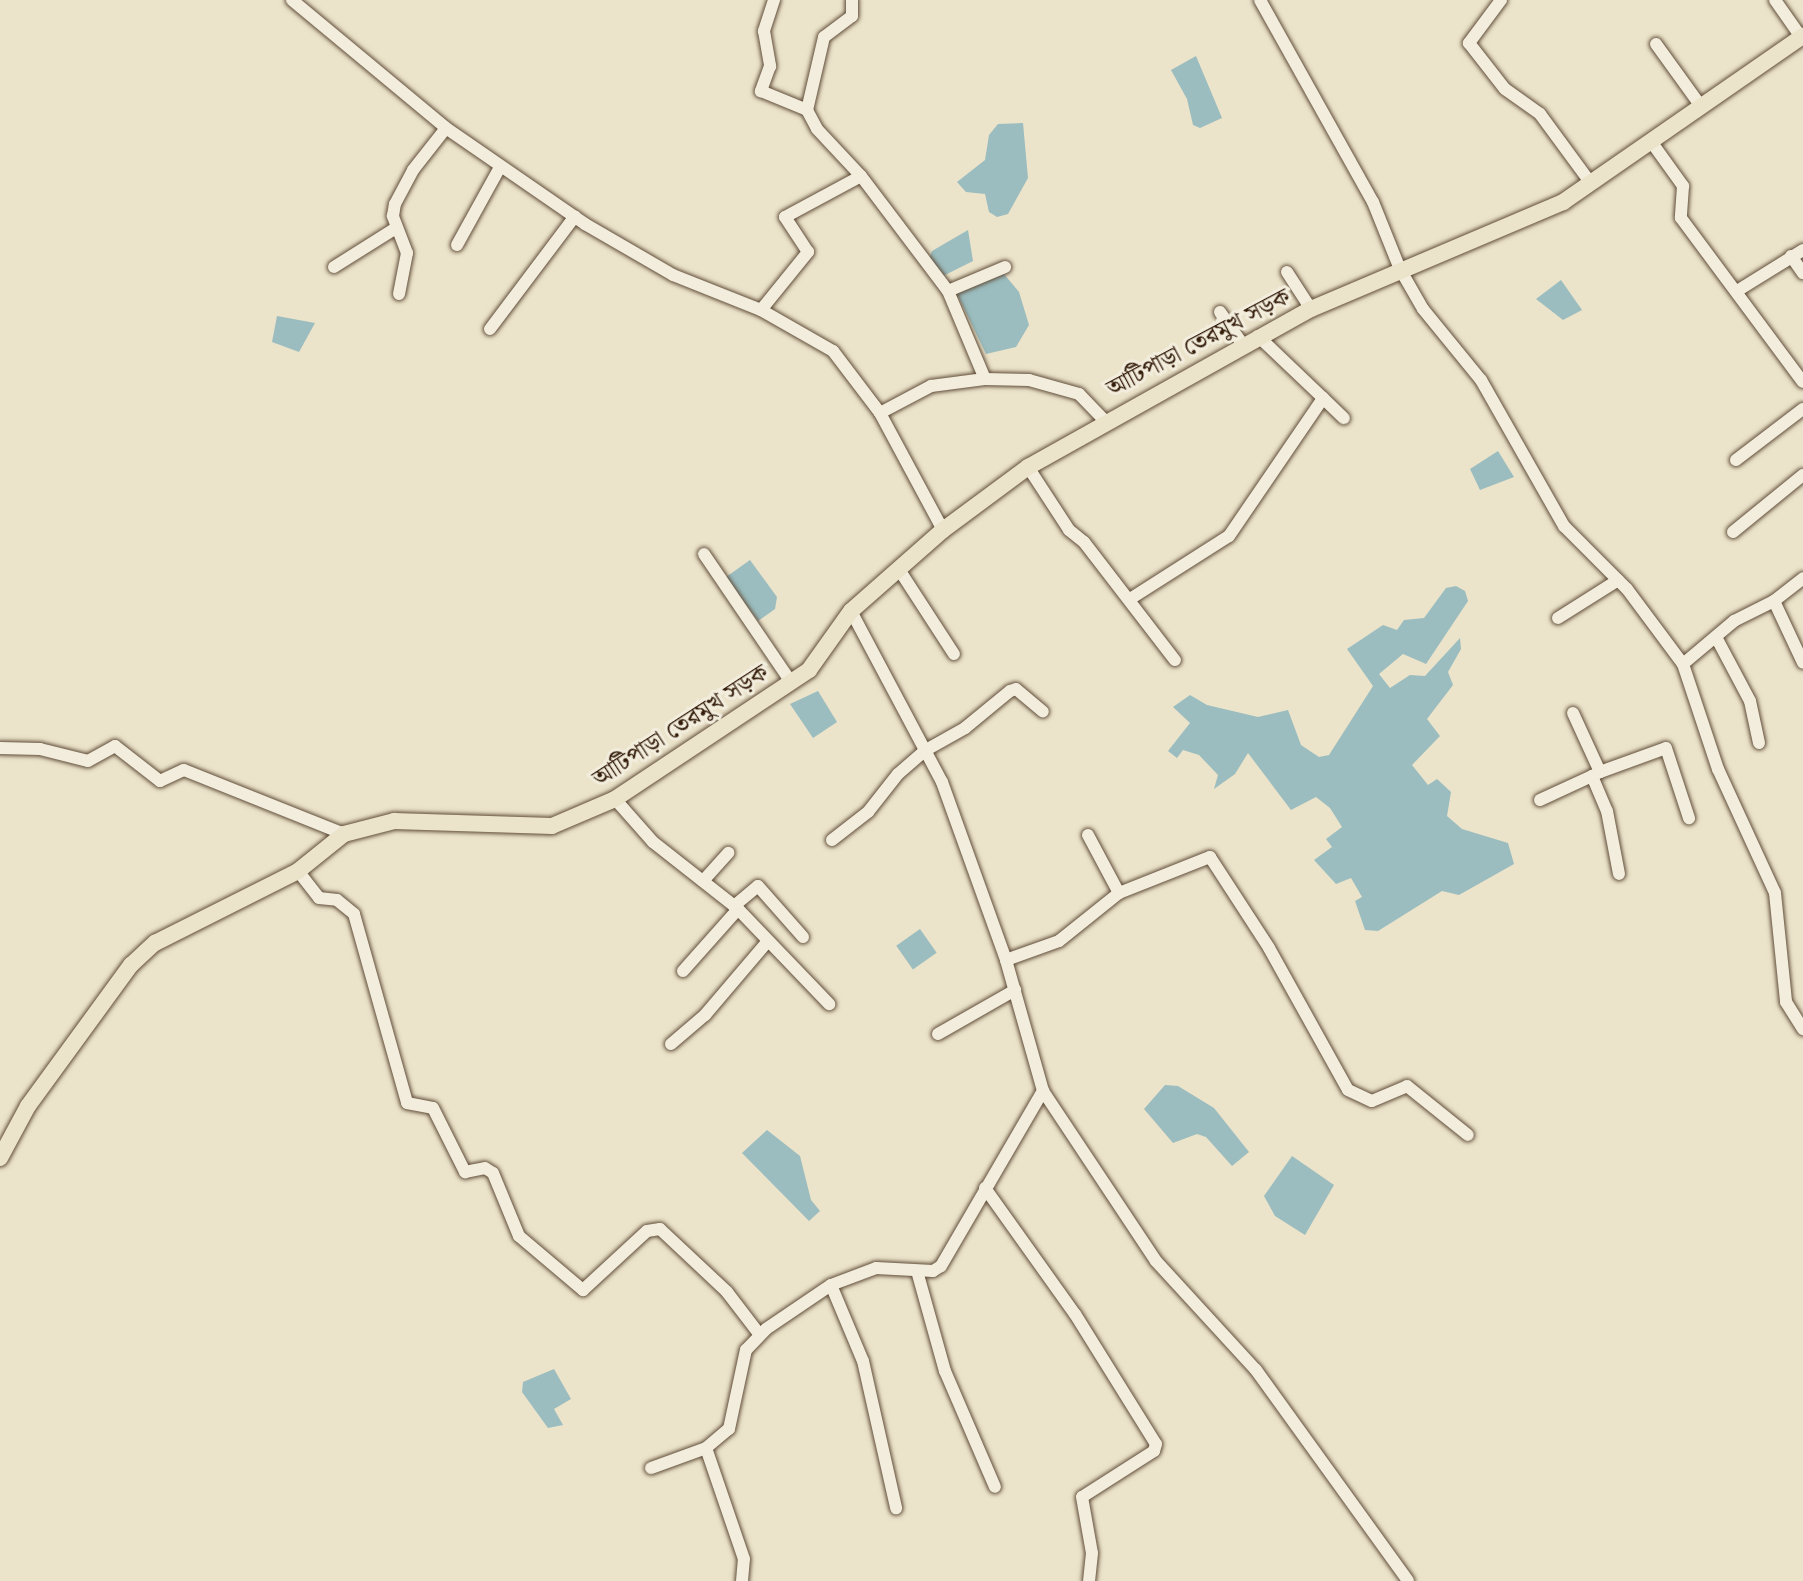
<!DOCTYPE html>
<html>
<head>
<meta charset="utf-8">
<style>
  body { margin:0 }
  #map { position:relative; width:1803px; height:1581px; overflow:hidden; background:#ebe3ca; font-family:"Libre Caslon Text","Noto Serif Bengali",serif }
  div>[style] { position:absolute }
  .water>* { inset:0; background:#9bbdbf; transform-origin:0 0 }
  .roads { filter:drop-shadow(0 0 2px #614d39) drop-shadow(0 0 2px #614d39) }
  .minor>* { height:12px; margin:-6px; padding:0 6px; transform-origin:6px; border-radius:6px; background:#f2eddd }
  .major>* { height:16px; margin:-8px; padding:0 8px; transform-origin:8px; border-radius:8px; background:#ebe3ca }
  span { translate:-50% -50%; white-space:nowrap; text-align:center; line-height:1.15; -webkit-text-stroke:6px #f2eddd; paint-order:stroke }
  .street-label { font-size:24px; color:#331b09 }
</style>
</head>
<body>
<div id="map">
  <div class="water">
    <div style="clip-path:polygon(1196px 56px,1222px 118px,1200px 128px,1193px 125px,1187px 99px,1171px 70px)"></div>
    <div style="clip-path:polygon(1023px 123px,1028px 178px,1008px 214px,997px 217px,989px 212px,985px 194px,966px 192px,957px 182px,985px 160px,989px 135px,998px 124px)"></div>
    <div style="clip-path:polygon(968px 230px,973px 261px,943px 276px,928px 261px,932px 251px)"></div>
    <div style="clip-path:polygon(1004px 274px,1019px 292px,1029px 325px,1016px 347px,986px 354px,956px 292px)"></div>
    <div style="clip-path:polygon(1561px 280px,1582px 310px,1563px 320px,1536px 299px)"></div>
    <div style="clip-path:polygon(277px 316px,315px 323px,299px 352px,272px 342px)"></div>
    <div style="clip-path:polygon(1498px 451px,1514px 477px,1480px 490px,1470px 469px)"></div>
    <div style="clip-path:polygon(750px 560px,777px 597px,775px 609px,758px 621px,726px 577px)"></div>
    <div style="clip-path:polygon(1456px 586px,1465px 591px,1468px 601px,1426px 664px,1403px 654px,1379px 674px,1390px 688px,1410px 675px,1425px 676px,1460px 638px,1461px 649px,1448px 672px,1453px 685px,1427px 719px,1440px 736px,1412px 765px,1428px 785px,1437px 779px,1451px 792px,1447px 816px,1462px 829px,1508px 843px,1514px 864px,1459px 895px,1442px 891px,1378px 931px,1365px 930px,1355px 901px,1362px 897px,1351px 878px,1336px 884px,1314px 860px,1332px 847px,1326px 839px,1342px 827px,1330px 808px,1316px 797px,1291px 810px,1248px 753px,1235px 774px,1214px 789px,1218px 775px,1199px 755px,1183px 750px,1177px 758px,1168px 751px,1190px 723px,1173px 707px,1190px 695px,1207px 705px,1258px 717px,1288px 710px,1301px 745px,1319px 757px,1329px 755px,1373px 686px,1347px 649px,1383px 625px,1397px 630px,1404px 620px,1424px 618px,1446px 588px)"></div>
    <div style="clip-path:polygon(818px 691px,837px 722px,813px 738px,790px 704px)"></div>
    <div style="left:920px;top:929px;width:29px;height:29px;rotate:55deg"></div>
    <div style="clip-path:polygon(1165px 1085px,1178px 1086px,1214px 1108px,1249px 1152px,1232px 1166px,1206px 1137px,1197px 1134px,1173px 1143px,1144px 1109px)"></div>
    <div style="clip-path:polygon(767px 1130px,800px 1156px,811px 1200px,820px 1211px,809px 1221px,742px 1153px)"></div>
    <div style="clip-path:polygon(1292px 1156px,1334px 1185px,1305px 1235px,1275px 1216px,1264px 1196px)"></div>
    <div style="clip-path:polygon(554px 1369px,571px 1399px,554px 1409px,563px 1425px,548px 1428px,522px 1392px,523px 1382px)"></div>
  </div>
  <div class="roads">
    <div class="minor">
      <div style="left:292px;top:0;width:200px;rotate:39.7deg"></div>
      <div style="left:446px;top:128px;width:169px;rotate:34.6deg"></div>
      <div style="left:585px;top:224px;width:102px;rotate:30.1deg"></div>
      <div style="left:673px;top:275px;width:95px;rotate:21.7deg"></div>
      <div style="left:761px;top:310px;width:83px;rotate:29.7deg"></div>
      <div style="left:833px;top:351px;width:78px;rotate:52.8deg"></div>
      <div style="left:880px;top:413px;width:133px;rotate:61.7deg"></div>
      <div style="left:774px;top:0;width:33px;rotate:108deg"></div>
      <div style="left:764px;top:31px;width:36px;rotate:80deg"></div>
      <div style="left:770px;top:66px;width:27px;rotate:110deg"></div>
      <div style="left:761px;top:91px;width:50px;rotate:22.4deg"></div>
      <div style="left:852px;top:0;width:16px;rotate:90deg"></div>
      <div style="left:852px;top:16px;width:35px;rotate:143deg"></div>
      <div style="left:824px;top:37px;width:75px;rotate:103.1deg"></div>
      <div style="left:807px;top:110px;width:21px;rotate:62deg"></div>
      <div style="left:817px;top:129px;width:64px;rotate:46.9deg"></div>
      <div style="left:861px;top:176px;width:144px;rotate:52.9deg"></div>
      <div style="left:948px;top:291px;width:95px;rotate:67.2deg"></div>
      <div style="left:985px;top:379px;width:44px;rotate:1.3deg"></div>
      <div style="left:1029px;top:380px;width:52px;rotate:15.6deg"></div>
      <div style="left:1079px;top:394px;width:36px;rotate:46deg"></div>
      <div style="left:1260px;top:0;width:231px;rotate:60.8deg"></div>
      <div style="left:1373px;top:202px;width:72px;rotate:68.1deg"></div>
      <div style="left:1400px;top:269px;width:46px;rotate:60.1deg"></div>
      <div style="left:1423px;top:309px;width:92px;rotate:50.8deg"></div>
      <div style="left:1481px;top:380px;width:168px;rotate:60.4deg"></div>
      <div style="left:1564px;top:526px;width:89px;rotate:45deg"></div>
      <div style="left:1627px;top:589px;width:94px;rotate:53.3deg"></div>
      <div style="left:1683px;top:664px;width:111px;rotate:71.6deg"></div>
      <div style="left:1718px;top:769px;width:136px;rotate:65.3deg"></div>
      <div style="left:1775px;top:893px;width:110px;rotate:84.2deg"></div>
      <div style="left:1786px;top:1002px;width:32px;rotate:58deg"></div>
      <div style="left:1501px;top:0;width:54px;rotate:126.7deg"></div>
      <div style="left:1469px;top:43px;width:58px;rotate:52deg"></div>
      <div style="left:1505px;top:89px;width:43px;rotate:35.5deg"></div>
      <div style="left:1540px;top:114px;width:84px;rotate:53.7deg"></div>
      <div style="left:1775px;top:0;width:45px;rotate:54.9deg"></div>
      <div style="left:1656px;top:44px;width:75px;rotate:54.2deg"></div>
      <div style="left:1650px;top:140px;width:57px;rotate:54.3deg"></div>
      <div style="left:1683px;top:186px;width:32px;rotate:94deg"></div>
      <div style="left:1681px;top:218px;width:204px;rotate:53.4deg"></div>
      <div style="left:457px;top:245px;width:89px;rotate:-61.1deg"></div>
      <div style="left:1791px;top:256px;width:21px;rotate:55deg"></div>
      <div style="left:334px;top:267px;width:73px;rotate:-32.2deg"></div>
      <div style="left:1287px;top:272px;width:44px;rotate:57deg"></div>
      <div style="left:948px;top:291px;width:62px;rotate:-22.8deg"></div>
      <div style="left:1737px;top:291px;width:78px;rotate:-31.8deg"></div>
      <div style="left:399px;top:294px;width:42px;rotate:-79deg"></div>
      <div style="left:407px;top:253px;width:40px;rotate:-111deg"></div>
      <div style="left:393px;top:216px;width:12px;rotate:-81deg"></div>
      <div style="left:395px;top:204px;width:38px;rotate:-62deg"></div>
      <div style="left:413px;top:170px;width:53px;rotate:-51.8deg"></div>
      <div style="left:761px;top:310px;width:75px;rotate:-51deg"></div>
      <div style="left:808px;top:252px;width:42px;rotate:-123.3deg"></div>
      <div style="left:785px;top:217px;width:86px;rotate:-28.3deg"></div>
      <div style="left:1220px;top:312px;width:39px;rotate:55deg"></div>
      <div style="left:490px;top:329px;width:141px;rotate:-53deg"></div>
      <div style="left:1323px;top:398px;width:29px;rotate:44deg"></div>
      <div style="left:880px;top:413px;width:58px;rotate:-27.9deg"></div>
      <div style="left:931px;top:386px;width:54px;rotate:-7.4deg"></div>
      <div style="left:1736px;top:460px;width:84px;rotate:-37.3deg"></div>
      <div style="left:1028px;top:467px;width:75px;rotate:56.9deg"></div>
      <div style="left:1069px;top:530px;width:19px;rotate:39deg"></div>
      <div style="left:1084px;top:542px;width:149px;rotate:52.4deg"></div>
      <div style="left:1733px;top:532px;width:90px;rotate:-39.2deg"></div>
      <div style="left:704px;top:554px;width:155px;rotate:55.8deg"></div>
      <div style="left:900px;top:571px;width:99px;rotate:57deg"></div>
      <div style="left:1130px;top:599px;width:117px;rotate:-32.5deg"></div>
      <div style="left:1229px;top:536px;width:167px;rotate:-55.7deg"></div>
      <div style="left:1323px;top:398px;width:90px;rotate:-136.4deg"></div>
      <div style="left:1774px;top:601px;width:68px;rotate:64.9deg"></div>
      <div style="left:851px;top:611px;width:194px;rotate:62deg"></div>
      <div style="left:942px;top:782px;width:189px;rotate:70.2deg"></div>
      <div style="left:1006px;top:960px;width:136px;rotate:74.2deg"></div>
      <div style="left:1043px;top:1091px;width:204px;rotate:56.4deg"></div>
      <div style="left:1156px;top:1261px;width:148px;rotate:47.5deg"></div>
      <div style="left:1256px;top:1370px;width:260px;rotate:54.2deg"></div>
      <div style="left:1558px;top:618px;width:71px;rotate:-32.3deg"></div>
      <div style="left:1716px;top:637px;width:72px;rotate:62deg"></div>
      <div style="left:1750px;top:701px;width:43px;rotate:77.9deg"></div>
      <div style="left:1683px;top:664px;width:67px;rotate:-40.1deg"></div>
      <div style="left:1734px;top:621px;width:45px;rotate:-26.6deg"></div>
      <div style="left:1774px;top:601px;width:37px;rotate:-38deg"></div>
      <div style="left:1573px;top:713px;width:65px;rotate:65.4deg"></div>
      <div style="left:1600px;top:772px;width:70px;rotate:-20deg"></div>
      <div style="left:1666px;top:748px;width:74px;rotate:71.8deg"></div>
      <div style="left:0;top:748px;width:40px;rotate:1.4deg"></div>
      <div style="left:40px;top:749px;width:49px;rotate:14deg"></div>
      <div style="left:88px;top:761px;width:31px;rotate:-29deg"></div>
      <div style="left:115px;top:746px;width:57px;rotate:37.9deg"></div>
      <div style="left:160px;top:781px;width:26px;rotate:-25deg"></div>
      <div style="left:184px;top:770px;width:172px;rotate:21.8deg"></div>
      <div style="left:1600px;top:772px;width:9px;rotate:153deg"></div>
      <div style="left:1592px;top:776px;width:38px;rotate:67deg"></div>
      <div style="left:1607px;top:811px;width:64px;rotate:79.2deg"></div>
      <div style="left:615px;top:799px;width:57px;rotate:48.5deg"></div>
      <div style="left:653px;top:842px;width:108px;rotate:38.2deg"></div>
      <div style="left:738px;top:909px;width:132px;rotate:46.2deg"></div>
      <div style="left:1540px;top:800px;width:57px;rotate:-24.8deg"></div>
      <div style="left:1088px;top:835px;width:66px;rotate:61.9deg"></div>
      <div style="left:832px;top:840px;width:46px;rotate:-37.9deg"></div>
      <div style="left:868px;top:812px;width:48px;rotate:-51.7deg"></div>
      <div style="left:898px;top:774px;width:37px;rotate:-41deg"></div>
      <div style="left:926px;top:750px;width:45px;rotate:-29.4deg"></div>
      <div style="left:965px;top:728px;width:58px;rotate:-39.4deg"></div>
      <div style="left:1010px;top:691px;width:6px;rotate:-18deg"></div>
      <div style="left:1016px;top:689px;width:35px;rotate:40deg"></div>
      <div style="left:298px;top:871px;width:34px;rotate:52deg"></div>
      <div style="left:319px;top:898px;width:18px;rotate:6deg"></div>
      <div style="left:337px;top:900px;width:22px;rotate:39deg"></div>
      <div style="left:354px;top:914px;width:196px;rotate:74.3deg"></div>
      <div style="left:407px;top:1103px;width:26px;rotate:11deg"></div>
      <div style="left:433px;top:1108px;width:72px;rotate:63.4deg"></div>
      <div style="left:465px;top:1172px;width:20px;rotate:-11deg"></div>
      <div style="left:485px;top:1168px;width:9px;rotate:32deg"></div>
      <div style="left:493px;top:1173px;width:68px;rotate:67.6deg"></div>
      <div style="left:519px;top:1236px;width:84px;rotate:40.2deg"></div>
      <div style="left:583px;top:1290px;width:87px;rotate:-42.7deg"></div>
      <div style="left:647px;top:1231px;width:13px;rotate:-9deg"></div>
      <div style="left:660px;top:1229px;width:92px;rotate:43.2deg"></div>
      <div style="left:727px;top:1292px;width:54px;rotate:52.5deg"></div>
      <div style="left:703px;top:881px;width:38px;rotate:-48deg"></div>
      <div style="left:734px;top:906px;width:31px;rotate:-40deg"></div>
      <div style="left:758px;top:886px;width:68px;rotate:48.6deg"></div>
      <div style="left:1006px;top:960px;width:56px;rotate:-19.7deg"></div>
      <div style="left:1059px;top:941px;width:77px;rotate:-38.7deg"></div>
      <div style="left:1119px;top:893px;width:98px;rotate:-21.6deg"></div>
      <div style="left:1210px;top:857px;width:108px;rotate:57deg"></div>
      <div style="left:1269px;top:948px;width:162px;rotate:60.9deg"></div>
      <div style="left:1348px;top:1090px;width:26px;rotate:25deg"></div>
      <div style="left:1372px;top:1101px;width:38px;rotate:-23deg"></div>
      <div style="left:1407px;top:1086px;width:78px;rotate:38.8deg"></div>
      <div style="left:683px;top:971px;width:83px;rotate:-48.4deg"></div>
      <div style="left:938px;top:1034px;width:89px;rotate:-29.7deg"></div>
      <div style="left:671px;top:1044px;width:45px;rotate:-40.5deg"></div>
      <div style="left:705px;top:1015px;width:97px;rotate:-49.6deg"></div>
      <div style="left:985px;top:1188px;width:155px;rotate:54.5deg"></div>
      <div style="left:1075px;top:1314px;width:153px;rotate:58.1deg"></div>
      <div style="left:1156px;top:1444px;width:7px;rotate:106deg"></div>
      <div style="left:1154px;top:1451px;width:85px;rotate:147.4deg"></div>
      <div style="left:1082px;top:1497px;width:57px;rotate:79.9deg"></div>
      <div style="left:1092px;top:1553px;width:28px;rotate:96deg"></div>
      <div style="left:917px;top:1271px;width:104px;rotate:74.4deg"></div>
      <div style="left:945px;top:1371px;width:126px;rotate:66.7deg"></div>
      <div style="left:831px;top:1285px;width:82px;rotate:67.2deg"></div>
      <div style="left:863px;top:1361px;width:151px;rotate:77.3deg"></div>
      <div style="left:651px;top:1468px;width:59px;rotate:-20deg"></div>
      <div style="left:742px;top:1581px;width:22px;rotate:-85deg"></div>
      <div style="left:744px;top:1559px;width:117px;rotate:-108.9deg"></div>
      <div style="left:706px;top:1448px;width:30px;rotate:-40deg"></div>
      <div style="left:729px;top:1429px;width:81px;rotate:-77.9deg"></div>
      <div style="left:746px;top:1350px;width:29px;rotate:-46deg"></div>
      <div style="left:766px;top:1329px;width:78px;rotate:-34.1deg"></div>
      <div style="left:831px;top:1285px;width:48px;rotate:-20.7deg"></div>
      <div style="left:876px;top:1268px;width:57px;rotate:3deg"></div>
      <div style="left:933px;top:1271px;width:9px;rotate:-32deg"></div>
      <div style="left:941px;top:1266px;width:203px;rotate:-59.8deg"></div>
    </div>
    <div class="major">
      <div style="left:0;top:1158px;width:59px;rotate:-61.7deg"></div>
      <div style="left:28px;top:1106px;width:175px;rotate:-53.9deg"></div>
      <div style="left:131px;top:965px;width:33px;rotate:-43deg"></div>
      <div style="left:155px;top:943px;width:160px;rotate:-26.7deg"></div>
      <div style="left:298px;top:871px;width:59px;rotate:-38.8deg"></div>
      <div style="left:344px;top:834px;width:52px;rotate:-14.6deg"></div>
      <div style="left:394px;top:821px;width:158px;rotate:1.8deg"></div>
      <div style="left:552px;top:826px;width:69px;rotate:-23.2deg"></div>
      <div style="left:615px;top:799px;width:233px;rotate:-33.6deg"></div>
      <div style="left:809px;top:670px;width:72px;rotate:-54.6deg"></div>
      <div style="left:851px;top:611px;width:123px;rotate:-41.4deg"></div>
      <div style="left:943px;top:530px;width:106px;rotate:-36.5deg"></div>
      <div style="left:1028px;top:467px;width:324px;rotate:-29.2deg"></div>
      <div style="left:1311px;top:309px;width:274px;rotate:-23deg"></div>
      <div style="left:1563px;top:202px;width:292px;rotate:-34.7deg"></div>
    </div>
  </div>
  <div class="street-label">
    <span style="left:1198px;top:342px;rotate:-28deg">আটিপাড়া তেরমুখ সড়ক</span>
    <span style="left:680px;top:725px;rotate:-33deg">আটিপাড়া তেরমুখ সড়ক</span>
  </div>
</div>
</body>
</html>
